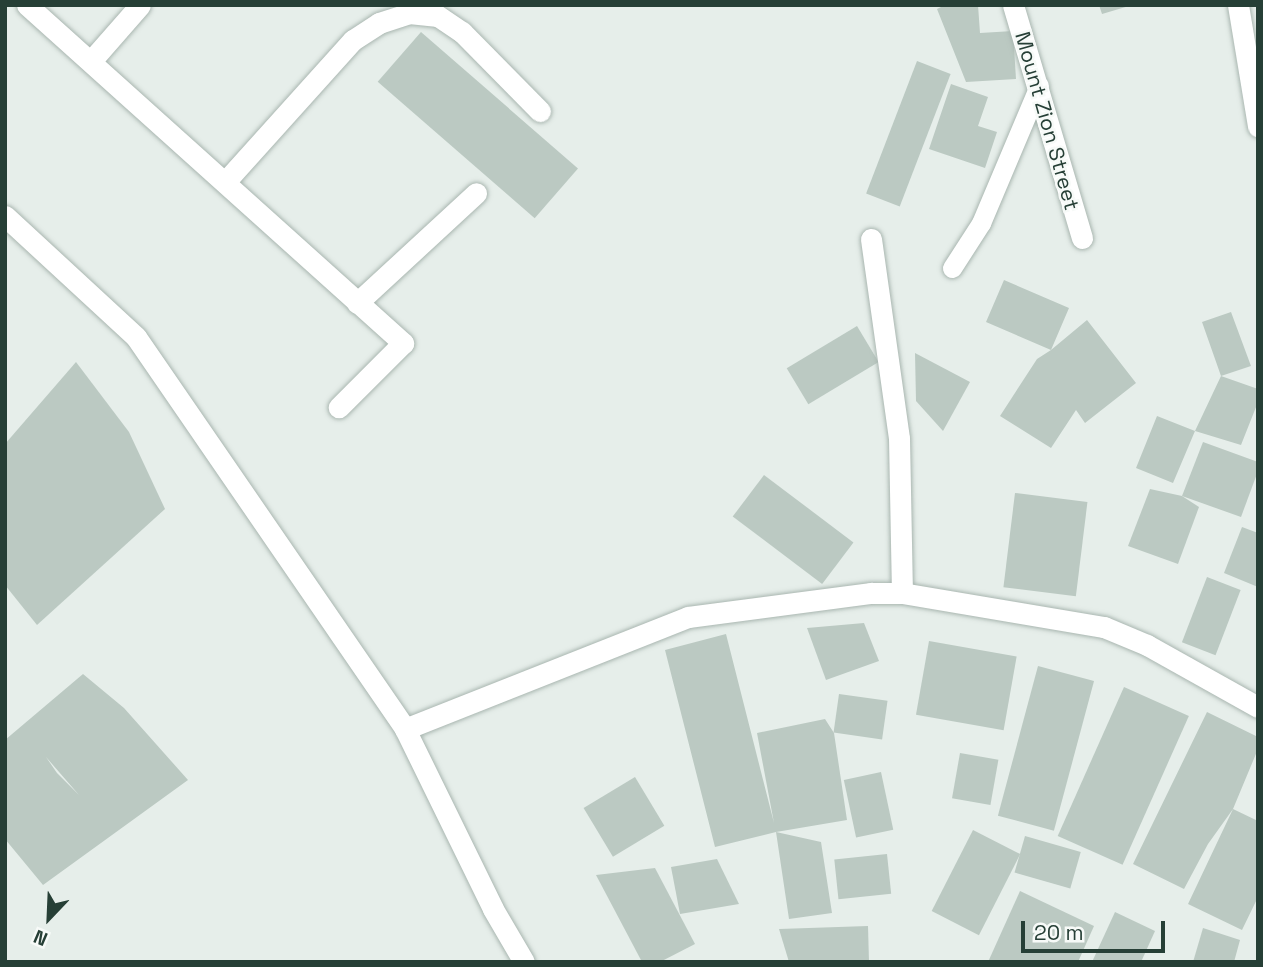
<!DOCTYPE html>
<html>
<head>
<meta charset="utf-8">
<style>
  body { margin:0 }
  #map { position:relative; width:1263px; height:967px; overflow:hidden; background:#e6eeea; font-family:"Space Grotesk",sans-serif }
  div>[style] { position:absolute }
  .building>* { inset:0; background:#bbc9c2; transform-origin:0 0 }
  .roads { filter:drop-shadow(0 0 2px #a9b6b0) drop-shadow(0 0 2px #a9b6b0) }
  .lane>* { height:19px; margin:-9.5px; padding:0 9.5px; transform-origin:9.5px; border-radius:9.5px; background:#fff }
  .street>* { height:21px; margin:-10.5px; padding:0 10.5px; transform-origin:10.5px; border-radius:10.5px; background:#fff }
  .secondary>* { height:21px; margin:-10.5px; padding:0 10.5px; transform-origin:10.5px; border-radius:10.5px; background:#fff }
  span { translate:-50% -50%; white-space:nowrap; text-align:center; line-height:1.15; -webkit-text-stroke:5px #f7faf8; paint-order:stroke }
  .street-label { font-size:21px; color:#263f36 }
  .frame { position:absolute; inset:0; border:7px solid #263f36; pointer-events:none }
  .north { position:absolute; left:14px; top:883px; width:70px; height:70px; -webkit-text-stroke:5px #f7faf8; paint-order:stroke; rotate:203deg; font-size:19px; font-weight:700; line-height:28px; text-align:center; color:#263f36 }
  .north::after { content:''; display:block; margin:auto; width:24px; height:32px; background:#263f36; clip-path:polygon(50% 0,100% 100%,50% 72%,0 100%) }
  .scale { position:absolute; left:1021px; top:921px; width:144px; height:32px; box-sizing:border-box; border:4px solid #263f36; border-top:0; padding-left:9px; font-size:21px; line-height:24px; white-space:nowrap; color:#263f36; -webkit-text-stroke:5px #f7faf8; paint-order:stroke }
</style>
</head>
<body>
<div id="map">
  <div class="building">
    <div style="clip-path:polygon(945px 5px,978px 5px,980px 33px,1013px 31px,1016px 79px,966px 82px,937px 9px)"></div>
    <div style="clip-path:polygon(1099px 5px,1129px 5px,1129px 6px,1102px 14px)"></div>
    <div style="left:421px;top:32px;width:208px;height:66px;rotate:41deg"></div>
    <div style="left:917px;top:61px;width:36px;height:142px;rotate:21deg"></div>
    <div style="clip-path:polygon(951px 84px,988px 97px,978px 126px,997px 132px,985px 168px,929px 149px)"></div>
    <div style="clip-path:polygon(1004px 280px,1069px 308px,1051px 350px,1087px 320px,1136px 383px,1085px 423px,1076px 410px,1051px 448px,1000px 416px,1037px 359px,1051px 350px,986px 322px)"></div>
    <div style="clip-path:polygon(1231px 312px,1251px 366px,1221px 376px,1258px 389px,1258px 402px,1241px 445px,1195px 431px,1173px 483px,1136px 468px,1157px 416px,1195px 431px,1221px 376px,1202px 322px)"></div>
    <div style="left:857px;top:326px;width:42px;height:82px;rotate:59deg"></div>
    <div style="clip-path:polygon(915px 353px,970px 382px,943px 431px,916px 401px)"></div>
    <div style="clip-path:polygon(76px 362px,129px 432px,165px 509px,37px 625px,5px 585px,5px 444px)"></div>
    <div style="clip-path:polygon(1203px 442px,1258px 462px,1258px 471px,1241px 517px,1182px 496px)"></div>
    <div style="left:764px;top:475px;width:112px;height:52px;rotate:37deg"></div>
    <div style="clip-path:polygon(1150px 489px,1182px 496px,1199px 507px,1178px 564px,1128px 546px)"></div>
    <div style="left:1015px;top:493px;width:73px;height:95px;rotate:7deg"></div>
    <div style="clip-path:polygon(1242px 527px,1258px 533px,1258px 587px,1224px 573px)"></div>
    <div style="left:1207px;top:577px;width:36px;height:70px;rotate:21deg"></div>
    <div style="clip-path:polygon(864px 623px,879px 661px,826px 680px,807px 628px)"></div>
    <div style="clip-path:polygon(726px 634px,774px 823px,757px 733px,825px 719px,834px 733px,847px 820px,776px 832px,821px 842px,832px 913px,789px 919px,776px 832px,715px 847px,665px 650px)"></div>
    <div style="left:929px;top:641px;width:89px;height:75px;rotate:10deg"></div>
    <div style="left:1038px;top:666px;width:58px;height:155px;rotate:15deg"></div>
    <div style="clip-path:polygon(evenodd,83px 674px,124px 708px,188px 780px,43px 885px,5px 839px,5px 740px,83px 674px,46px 757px,79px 795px,57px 773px,46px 757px)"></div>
    <div style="left:1124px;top:687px;width:71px;height:163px;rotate:24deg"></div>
    <div style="left:839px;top:694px;width:49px;height:39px;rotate:8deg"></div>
    <div style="clip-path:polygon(1207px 712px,1258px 737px,1258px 749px,1233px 809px,1258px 821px,1258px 897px,1242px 930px,1188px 904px,1233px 809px,1208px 844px,1184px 889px,1133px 864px)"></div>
    <div style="left:960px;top:753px;width:39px;height:46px;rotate:10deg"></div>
    <div style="left:881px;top:772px;width:59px;height:38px;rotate:78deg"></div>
    <div style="left:635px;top:777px;width:57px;height:60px;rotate:59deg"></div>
    <div style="left:973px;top:830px;width:53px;height:91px;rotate:27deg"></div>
    <div style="left:1025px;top:836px;width:58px;height:38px;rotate:16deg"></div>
    <div style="left:887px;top:854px;width:40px;height:53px;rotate:84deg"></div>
    <div style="clip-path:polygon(717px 859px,739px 904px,680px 914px,671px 867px)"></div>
    <div style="clip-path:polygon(655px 868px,695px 944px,660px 962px,642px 962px,596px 875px)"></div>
    <div style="clip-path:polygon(1020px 891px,1094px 926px,1078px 962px,988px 962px)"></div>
    <div style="clip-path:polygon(1115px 912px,1155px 931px,1141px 962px,1092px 962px)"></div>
    <div style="clip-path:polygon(868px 926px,869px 962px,789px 962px,779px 929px)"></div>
    <div style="clip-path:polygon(1203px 928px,1240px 940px,1234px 962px,1193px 962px)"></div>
  </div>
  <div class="roads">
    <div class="lane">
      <div style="left:952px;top:268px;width:54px;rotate:-57.2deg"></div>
      <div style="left:981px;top:223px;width:149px;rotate:-67.1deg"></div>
    </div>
    <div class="street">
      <div style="left:27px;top:5px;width:506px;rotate:41.95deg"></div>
      <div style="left:403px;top:343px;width:91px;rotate:135deg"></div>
      <div style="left:1013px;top:5px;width:243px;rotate:73.5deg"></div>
      <div style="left:91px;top:61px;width:74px;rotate:-48.8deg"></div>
      <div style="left:225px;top:182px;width:191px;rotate:-48deg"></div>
      <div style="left:353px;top:40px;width:31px;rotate:-33deg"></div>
      <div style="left:379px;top:23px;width:32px;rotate:-18deg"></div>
      <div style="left:409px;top:13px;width:29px;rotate:6deg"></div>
      <div style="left:438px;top:16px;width:29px;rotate:34deg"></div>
      <div style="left:462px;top:32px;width:111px;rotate:45.4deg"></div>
      <div style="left:5px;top:216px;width:178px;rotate:42.7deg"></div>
      <div style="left:136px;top:337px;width:475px;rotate:55.5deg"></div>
      <div style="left:405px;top:729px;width:200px;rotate:63.9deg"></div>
      <div style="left:493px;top:909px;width:61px;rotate:59.7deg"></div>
      <div style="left:871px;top:239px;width:201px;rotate:82deg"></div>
      <div style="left:899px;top:438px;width:155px;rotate:88.9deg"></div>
      <div style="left:357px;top:303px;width:162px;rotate:-42.7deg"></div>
      <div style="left:405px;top:729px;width:304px;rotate:-21.6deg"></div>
      <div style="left:688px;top:617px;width:185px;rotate:-7.5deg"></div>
      <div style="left:871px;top:593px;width:31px"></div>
      <div style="left:902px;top:593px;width:205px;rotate:9.6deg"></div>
      <div style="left:1104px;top:627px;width:47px;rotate:22.7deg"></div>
      <div style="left:1147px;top:645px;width:127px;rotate:29.2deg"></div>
    </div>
    <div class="secondary">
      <div style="left:1238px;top:5px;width:123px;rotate:80.6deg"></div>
    </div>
  </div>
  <div class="street-label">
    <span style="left:1047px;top:121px;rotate:74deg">Mount Zion Street</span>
  </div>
  <div class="frame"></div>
  <div class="north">N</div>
  <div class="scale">20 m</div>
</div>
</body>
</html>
